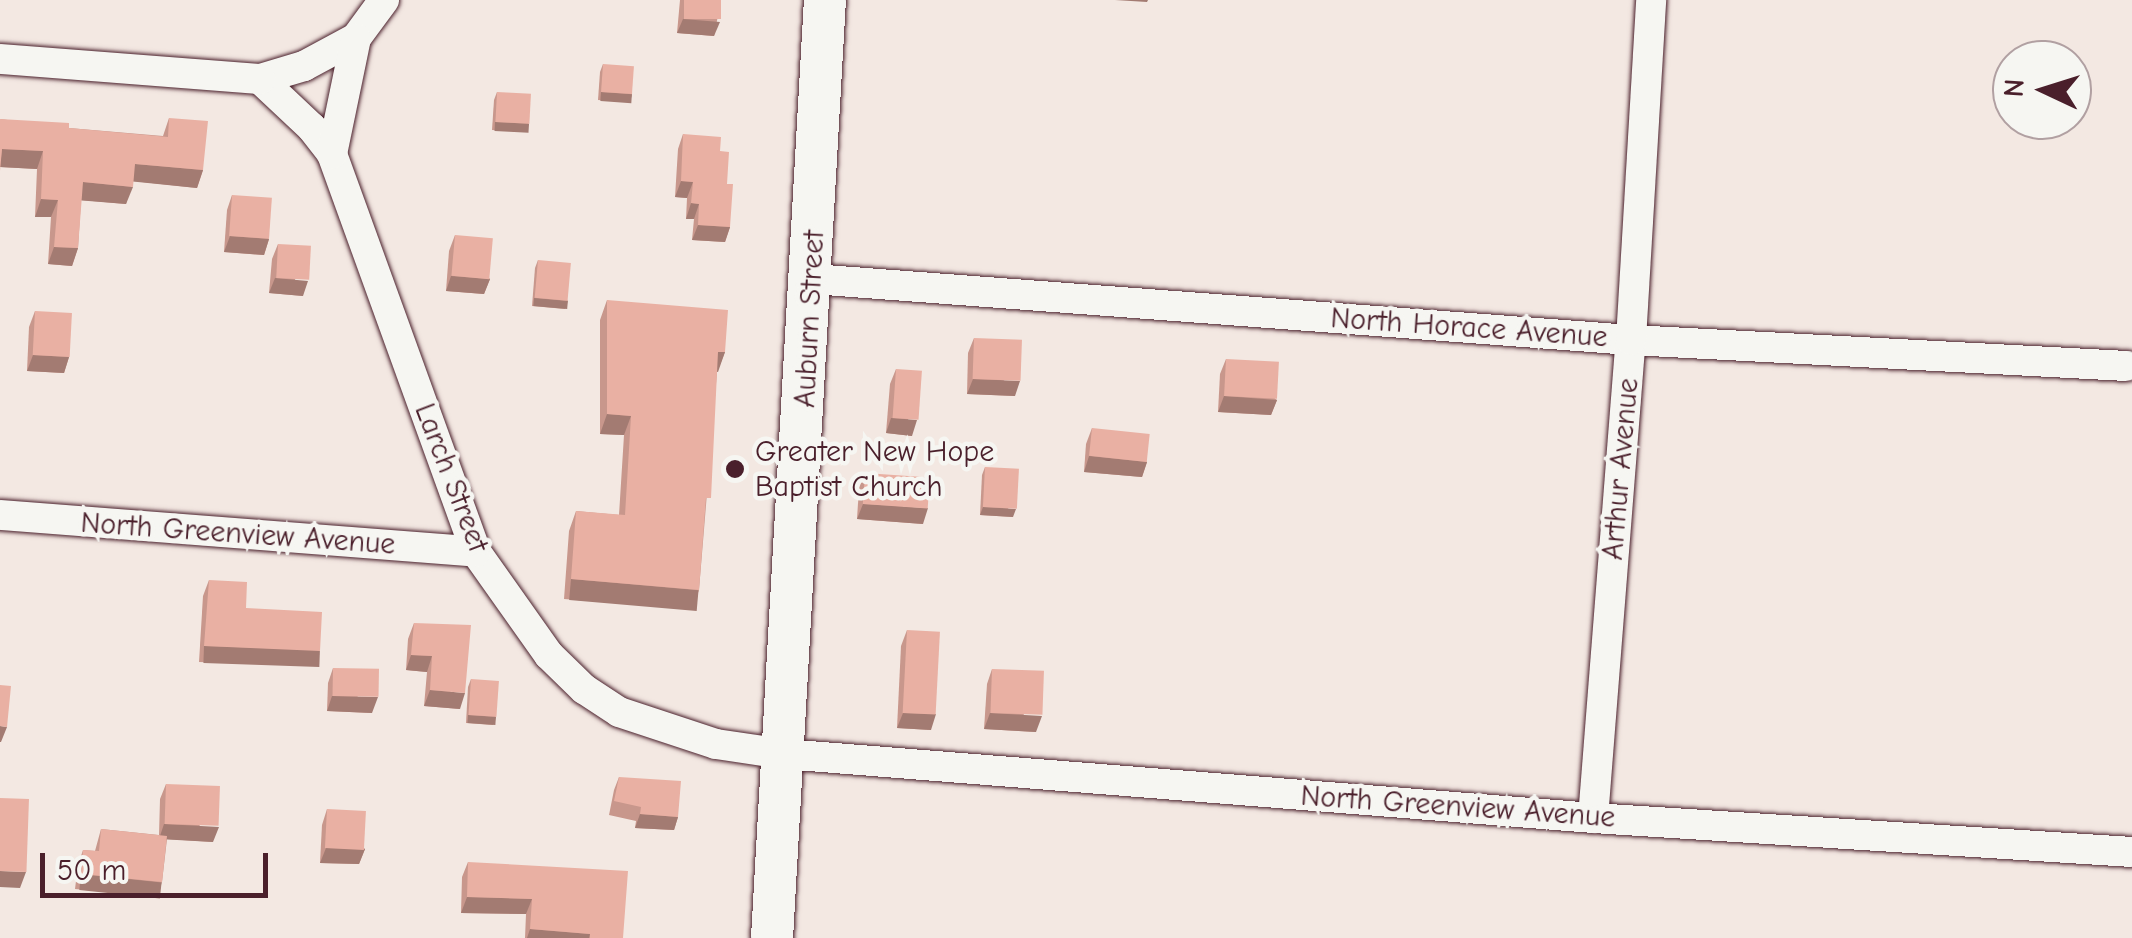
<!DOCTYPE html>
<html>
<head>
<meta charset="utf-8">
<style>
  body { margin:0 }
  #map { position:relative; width:2132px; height:938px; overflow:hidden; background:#f3e8e2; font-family:"Comic Neue",sans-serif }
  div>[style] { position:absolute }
  .roads { filter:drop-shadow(0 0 2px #4a1f2b) drop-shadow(0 0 2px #4a1f2b) }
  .street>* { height:30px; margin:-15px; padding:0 15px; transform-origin:15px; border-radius:15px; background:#f6f6f2 }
  .secondary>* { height:42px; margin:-21px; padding:0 21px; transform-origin:21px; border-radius:21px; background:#f6f6f2 }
  .wall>* { inset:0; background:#c8978c }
  .shaded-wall>* { inset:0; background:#a37b72; transform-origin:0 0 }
  .building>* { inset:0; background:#e9b0a3; transform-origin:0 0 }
  .dots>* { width:28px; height:28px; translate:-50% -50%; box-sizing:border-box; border:5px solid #f6f6f2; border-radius:50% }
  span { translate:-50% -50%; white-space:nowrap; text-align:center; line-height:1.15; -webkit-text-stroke:9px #f6f6f2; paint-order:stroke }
  .street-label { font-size:30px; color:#4a1f2b }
  .poi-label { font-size:30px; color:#4a1f2b }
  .left { translate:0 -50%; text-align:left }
  .north { position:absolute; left:1992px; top:40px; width:100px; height:100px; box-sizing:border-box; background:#f6f6f2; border:2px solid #b1a0a2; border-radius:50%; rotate:274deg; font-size:28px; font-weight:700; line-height:40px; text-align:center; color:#4a1f2b }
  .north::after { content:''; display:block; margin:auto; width:35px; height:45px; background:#4a1f2b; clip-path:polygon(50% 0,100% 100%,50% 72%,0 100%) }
  .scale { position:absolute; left:40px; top:853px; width:228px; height:45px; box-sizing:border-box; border:5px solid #4a1f2b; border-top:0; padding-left:12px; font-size:30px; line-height:35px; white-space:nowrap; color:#4a1f2b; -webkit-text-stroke:8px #f6f6f2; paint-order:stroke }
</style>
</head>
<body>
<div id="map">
  <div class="roads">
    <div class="street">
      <div style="left:384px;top:0;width:47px;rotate:126.4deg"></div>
      <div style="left:356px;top:38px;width:59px;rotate:151.7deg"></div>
      <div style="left:304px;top:66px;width:46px;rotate:163.5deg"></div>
      <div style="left:260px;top:79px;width:71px;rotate:43.3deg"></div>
      <div style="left:312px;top:128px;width:33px;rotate:52deg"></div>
      <div style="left:332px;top:154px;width:423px;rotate:70.1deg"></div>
      <div style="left:476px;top:552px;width:126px;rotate:54.7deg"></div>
      <div style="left:549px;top:655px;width:49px;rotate:44.2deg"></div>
      <div style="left:584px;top:689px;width:42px;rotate:33.3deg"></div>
      <div style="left:619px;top:712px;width:102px;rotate:18.3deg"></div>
      <div style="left:716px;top:744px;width:69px;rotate:8.4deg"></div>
      <div style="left:784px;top:754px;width:812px;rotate:4.52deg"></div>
      <div style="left:1593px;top:818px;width:540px;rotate:3.61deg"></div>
      <div style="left:0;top:59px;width:261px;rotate:4.4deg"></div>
      <div style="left:332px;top:154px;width:118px;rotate:-78.3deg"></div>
      <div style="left:812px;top:279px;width:821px;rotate:4.26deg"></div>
      <div style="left:1631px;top:340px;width:496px;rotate:3deg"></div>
      <div style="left:0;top:515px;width:477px;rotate:4.4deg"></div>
      <div style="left:1593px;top:818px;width:480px;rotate:-85.5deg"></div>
      <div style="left:1631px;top:340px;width:341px;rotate:-86.6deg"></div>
    </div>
    <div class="secondary">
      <div style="left:772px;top:938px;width:939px;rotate:-86.77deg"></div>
    </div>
  </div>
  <div class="wall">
    <div style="clip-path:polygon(680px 0,721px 0,714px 36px,677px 33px)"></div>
    <div style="clip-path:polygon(603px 64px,632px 94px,630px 102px,598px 100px,600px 72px)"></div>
    <div style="clip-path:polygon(497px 92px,529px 124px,527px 132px,492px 130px,494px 100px)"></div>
    <div style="clip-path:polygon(169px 118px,203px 170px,197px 188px,133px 181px,126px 204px,81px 200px,78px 248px,72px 266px,48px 264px,51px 217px,35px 217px,37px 169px,0 167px,0 119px,69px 128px,163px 136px)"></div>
    <div style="clip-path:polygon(683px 134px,720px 151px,727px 184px,730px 227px,725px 242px,692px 240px,694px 219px,686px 219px,687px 198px,675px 197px,678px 149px)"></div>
    <div style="clip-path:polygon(232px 195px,269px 239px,264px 255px,224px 252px,227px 210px)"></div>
    <div style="clip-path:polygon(455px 235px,490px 279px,484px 294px,446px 291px,449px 251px)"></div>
    <div style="clip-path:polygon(278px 244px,303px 296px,269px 293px,272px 259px)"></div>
    <div style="clip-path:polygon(538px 260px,568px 301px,565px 309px,532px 306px,535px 268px)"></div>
    <div style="clip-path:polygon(607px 300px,725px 352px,717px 372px,699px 590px,692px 609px,564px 599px,569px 531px,576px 511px,619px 515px,624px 435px,600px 434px,600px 320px)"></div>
    <div style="clip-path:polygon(35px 311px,69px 357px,64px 373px,27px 371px,29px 327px)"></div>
    <div style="clip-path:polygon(974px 338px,1015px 396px,967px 394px,968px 353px)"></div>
    <div style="clip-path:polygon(1226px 359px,1277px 400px,1271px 415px,1218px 412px,1220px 374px)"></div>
    <div style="clip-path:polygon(896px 369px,912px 436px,886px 433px,890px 384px)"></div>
    <div style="clip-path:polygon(1092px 428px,1147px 462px,1142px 477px,1084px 472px,1086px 444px)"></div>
    <div style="clip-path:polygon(985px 467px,1013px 517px,980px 515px,982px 475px)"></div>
    <div style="clip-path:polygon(865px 473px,923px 524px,857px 519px,859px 488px)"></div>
    <div style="clip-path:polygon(209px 580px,246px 608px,315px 666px,199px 662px,203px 596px)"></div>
    <div style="clip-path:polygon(414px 623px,460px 709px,424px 706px,427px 672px,406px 670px,408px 639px)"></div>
    <div style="clip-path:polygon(907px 630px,931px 730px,897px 728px,901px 646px)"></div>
    <div style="clip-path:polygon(333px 668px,372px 713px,327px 711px,328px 683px)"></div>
    <div style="clip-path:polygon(992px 669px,1036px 732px,984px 729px,987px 684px)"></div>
    <div style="clip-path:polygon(471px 679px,496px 717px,493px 725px,466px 723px,468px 687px)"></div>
    <div style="clip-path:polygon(619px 777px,678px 817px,674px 830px,635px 828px,636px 821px,609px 815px,614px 790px)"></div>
    <div style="clip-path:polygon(166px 784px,213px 842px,167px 839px,162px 882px,157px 897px,75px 889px,78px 865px,83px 850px,95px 851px,101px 829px,159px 835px,160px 799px)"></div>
    <div style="clip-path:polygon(327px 809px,365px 849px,359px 864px,320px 863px,322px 825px)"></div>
    <div style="clip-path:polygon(468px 862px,623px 938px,525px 938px,526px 914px,461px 913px,462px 877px)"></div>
  </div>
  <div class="shaded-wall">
    <div style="clip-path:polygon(1115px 0,1148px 0,1147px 2px)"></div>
    <div style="clip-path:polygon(683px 19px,720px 22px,714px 36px,677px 33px)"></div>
    <div style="left:601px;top:92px;width:31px;height:9px;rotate:4deg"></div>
    <div style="left:495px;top:122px;width:34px;height:9px;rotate:3deg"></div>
    <div style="clip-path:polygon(2px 149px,43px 151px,37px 169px,0 167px)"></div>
    <div style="clip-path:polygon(135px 164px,203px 170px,197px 188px,128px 181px)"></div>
    <div style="clip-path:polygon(681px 181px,693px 182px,687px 198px,675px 197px)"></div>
    <div style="clip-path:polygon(83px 182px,133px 187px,126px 204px,76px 200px)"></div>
    <div style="clip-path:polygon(41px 199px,58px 200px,51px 217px,35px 217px)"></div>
    <div style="clip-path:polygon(691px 203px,699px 204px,694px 219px,686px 219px)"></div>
    <div style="clip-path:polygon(698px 225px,730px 227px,725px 242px,692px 240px)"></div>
    <div style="clip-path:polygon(230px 236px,269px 239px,264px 255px,224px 252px)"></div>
    <div style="clip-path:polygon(54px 247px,78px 248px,72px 266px,48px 264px)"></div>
    <div style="clip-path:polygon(451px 276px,490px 279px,484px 294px,446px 291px)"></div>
    <div style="clip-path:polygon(275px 278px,308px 281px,303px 296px,269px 293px)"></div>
    <div style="left:534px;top:298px;width:34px;height:8px;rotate:5deg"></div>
    <div style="clip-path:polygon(718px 352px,725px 352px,718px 372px,711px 371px)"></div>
    <div style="clip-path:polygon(33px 355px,69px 357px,64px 373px,27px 371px)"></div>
    <div style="clip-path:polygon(973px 379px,1020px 381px,1015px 396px,967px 394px)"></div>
    <div style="clip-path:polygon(1224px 396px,1277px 400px,1271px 415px,1218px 412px)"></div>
    <div style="clip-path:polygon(607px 414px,631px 416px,624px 435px,600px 434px)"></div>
    <div style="clip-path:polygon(891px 418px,917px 420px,912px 436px,886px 433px)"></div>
    <div style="clip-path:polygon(1089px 456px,1147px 462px,1142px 477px,1084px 472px)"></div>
    <div style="clip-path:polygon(863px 504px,928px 508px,923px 524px,857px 519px)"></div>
    <div style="clip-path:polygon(983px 507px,1016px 509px,1013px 517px,980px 515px)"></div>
    <div style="left:571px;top:579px;width:128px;height:21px;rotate:5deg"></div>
    <div style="left:204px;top:646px;width:116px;height:17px;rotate:2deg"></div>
    <div style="clip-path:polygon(411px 655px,432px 656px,427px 672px,406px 670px)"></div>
    <div style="clip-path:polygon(430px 690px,465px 693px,460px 709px,424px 706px)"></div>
    <div style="clip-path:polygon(332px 696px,378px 697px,372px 713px,327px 711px)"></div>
    <div style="clip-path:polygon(903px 713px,936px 714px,931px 730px,897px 728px)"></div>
    <div style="clip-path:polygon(990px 713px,1042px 716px,1036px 732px,984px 729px)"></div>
    <div style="left:468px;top:715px;width:28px;height:8px;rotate:4deg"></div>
    <div style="clip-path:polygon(0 726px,7px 727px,1px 742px,0 742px)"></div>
    <div style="clip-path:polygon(640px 814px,678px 817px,674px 830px,635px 828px)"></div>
    <div style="clip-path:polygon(164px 824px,219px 827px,213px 842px,159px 839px)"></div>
    <div style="clip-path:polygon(326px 848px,365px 849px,359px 864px,320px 863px)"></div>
    <div style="clip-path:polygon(0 871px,26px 872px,20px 888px,0 887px)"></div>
    <div style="left:81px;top:874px;width:81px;height:16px;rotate:6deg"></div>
    <div style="clip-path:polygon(467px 897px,532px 899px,526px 914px,461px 913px)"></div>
    <div style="clip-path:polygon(530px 929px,590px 934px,589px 938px,527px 938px)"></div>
  </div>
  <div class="building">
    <div style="left:684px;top:0;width:37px;height:19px"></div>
    <div style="left:603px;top:64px;width:31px;height:28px;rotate:4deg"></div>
    <div style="left:497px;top:92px;width:34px;height:30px;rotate:3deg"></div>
    <div style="clip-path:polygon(169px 118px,208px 121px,203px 170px,135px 164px,133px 187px,83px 182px,78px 248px,54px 247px,58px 200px,41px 199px,43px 151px,2px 149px,0 171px,0 119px,69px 123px,69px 128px,168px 137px)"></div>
    <div style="clip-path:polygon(683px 134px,721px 137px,720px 151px,729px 152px,727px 184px,733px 184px,730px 227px,698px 225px,699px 204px,691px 203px,693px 182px,681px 181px)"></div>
    <div style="left:232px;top:195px;width:40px;height:41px;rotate:4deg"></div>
    <div style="left:455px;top:235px;width:38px;height:41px;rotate:5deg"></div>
    <div style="left:278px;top:244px;width:33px;height:34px;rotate:3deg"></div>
    <div style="left:538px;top:260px;width:33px;height:38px;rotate:5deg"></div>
    <div style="clip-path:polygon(607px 300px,728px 310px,725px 352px,718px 352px,711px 498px,706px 498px,699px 590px,571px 579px,576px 511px,625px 515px,631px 416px,607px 414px)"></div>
    <div style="left:35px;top:311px;width:37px;height:44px;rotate:3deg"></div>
    <div style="left:974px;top:338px;width:48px;height:41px;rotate:2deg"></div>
    <div style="left:1226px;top:359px;width:53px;height:37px;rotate:3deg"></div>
    <div style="left:896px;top:369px;width:26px;height:49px;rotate:4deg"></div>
    <div style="left:1092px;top:428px;width:58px;height:28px;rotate:6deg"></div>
    <div style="left:985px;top:467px;width:34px;height:40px;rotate:3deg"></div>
    <div style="left:865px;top:473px;width:65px;height:31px;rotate:4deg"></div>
    <div style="clip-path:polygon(209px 580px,247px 582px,246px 608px,322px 612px,320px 651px,204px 646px)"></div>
    <div style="clip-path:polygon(414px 623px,471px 625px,465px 693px,430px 690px,432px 656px,411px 655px)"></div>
    <div style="left:907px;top:630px;width:33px;height:83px;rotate:3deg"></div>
    <div style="left:333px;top:668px;width:46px;height:28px;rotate:1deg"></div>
    <div style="left:992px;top:669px;width:52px;height:44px;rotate:2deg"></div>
    <div style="left:471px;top:679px;width:28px;height:36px;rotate:4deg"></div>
    <div style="clip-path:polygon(0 685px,11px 686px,7px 727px,0 726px)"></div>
    <div style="clip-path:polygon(619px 777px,681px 781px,678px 817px,640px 814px,641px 807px,614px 801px)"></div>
    <div style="left:166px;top:784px;width:54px;height:40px;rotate:2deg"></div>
    <div style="left:0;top:798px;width:29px;height:73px;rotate:2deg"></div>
    <div style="left:327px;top:809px;width:39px;height:39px;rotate:3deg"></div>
    <div style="clip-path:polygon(101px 829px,167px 836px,162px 882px,81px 874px,83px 850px,99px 851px)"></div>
    <div style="clip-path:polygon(468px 862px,628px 871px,623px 938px,590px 938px,590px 934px,530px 929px,532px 899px,467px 897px)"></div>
  </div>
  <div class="dots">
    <div style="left:735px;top:469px;background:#4a1f2b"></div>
  </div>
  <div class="street-label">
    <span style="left:810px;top:319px;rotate:-87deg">Auburn Street</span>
    <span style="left:1469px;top:328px;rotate:4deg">North Horace Avenue</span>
    <span style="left:1621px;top:469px;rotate:-85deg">Arthur Avenue</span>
    <span style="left:451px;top:478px;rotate:69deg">Larch Street</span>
    <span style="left:238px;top:534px;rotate:4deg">North Greenview Avenue</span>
    <span style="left:1458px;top:807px;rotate:4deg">North Greenview Avenue</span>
  </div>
  <div class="poi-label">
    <span class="left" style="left:755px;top:469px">Greater New Hope<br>Baptist Church</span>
  </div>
  <div class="north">N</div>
  <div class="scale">50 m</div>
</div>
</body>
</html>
